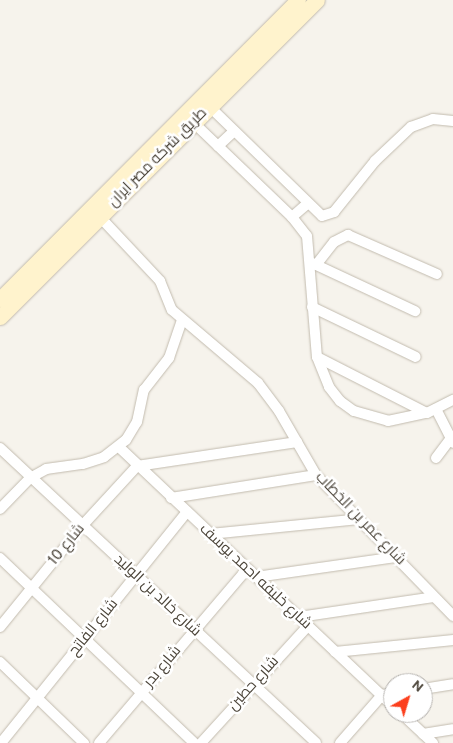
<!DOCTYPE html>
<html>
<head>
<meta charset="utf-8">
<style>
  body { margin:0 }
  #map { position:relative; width:453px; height:743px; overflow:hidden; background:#f6f3ec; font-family:Overpass,Cairo,sans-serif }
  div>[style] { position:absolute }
  .roads { filter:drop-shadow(0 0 1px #c2bbae) drop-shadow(0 0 1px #c2bbae) }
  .street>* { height:10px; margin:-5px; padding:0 5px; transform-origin:5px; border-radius:5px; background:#fff }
  .secondary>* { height:15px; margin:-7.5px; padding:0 7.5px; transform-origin:7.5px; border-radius:7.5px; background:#fff3cd }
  span { translate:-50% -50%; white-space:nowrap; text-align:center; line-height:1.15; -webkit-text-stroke:5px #fff; paint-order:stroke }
  .street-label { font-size:15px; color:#4b4439 }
  .north { position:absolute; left:383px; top:673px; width:50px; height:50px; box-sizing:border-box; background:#fff; border:1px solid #b7b4b0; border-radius:50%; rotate:39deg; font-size:14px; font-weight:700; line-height:20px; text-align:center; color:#4b4439 }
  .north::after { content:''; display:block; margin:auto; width:18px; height:22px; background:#fc3f1d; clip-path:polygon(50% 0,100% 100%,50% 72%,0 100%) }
</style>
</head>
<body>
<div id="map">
  <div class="roads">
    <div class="street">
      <div style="left:210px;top:107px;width:156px;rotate:44.2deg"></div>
      <div style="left:322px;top:216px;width:13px;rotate:-18deg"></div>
      <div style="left:334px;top:212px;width:65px;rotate:-51.2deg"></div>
      <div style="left:375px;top:161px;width:50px;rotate:-43.4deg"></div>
      <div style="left:411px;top:127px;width:23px;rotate:-20deg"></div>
      <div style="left:433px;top:119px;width:20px;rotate:6deg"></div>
      <div style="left:194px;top:123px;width:136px;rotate:43.8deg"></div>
      <div style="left:292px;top:217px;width:24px;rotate:52deg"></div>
      <div style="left:307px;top:236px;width:121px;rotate:85.3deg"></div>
      <div style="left:317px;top:357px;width:32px;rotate:68deg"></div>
      <div style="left:329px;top:387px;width:18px;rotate:52deg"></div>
      <div style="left:340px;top:401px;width:17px;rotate:36deg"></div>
      <div style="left:354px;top:411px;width:35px;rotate:16deg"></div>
      <div style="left:388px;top:421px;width:40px;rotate:-12deg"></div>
      <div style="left:427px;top:413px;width:29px;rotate:-27deg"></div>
      <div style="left:218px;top:146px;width:22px;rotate:-43deg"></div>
      <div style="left:100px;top:217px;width:88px;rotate:46.8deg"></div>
      <div style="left:160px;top:281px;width:31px;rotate:68deg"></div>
      <div style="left:172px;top:310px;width:113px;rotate:40.3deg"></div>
      <div style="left:258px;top:383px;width:35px;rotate:53deg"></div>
      <div style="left:279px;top:411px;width:74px;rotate:60deg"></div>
      <div style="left:316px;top:475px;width:197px;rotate:45.8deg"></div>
      <div style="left:292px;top:217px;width:20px;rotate:-41deg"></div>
      <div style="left:312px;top:263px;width:114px;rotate:25deg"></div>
      <div style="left:316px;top:265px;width:29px;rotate:-52deg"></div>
      <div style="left:334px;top:242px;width:16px;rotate:-27deg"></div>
      <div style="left:348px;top:235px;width:97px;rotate:23.7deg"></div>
      <div style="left:312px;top:307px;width:115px;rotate:25.7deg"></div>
      <div style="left:317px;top:357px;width:123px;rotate:27deg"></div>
      <div style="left:436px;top:409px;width:38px;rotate:63deg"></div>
      <div style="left:119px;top:447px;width:377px;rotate:43.4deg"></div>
      <div style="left:0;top:448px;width:432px;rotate:43deg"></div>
      <div style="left:436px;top:458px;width:25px;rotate:-53deg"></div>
      <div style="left:171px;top:498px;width:147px;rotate:-9deg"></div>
      <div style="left:0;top:509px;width:43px;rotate:-45.9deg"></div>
      <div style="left:30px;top:478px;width:18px;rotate:-29deg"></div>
      <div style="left:46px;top:469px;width:37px;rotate:-8deg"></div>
      <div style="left:83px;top:464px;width:22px;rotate:-18deg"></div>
      <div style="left:104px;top:457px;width:28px;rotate:-38deg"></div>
      <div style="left:126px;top:440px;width:21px;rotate:-59deg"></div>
      <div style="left:137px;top:422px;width:33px;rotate:-78deg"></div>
      <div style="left:144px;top:390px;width:41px;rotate:-52deg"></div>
      <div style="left:169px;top:358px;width:40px;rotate:-71.1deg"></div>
      <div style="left:210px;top:534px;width:150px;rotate:-5.7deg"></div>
      <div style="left:0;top:558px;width:268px;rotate:43.6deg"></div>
      <div style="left:256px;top:577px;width:141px;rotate:-8.1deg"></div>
      <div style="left:299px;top:617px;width:136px;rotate:-8.4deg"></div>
      <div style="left:0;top:627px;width:130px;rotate:-50.9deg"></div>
      <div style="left:82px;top:526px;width:81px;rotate:-47.5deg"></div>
      <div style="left:137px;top:466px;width:162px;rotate:-8.5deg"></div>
      <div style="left:335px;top:652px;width:119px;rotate:-5.8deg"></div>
      <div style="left:0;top:662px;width:117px;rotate:44deg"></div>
      <div style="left:423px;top:689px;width:30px;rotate:-9deg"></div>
      <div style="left:401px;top:713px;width:44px;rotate:43.2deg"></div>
      <div style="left:423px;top:734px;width:30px;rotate:-9deg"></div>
      <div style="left:1px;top:743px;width:297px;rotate:-51.2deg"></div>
      <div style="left:99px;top:743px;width:228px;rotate:-49.6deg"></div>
      <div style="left:201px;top:743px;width:159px;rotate:-47.6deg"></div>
      <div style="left:340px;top:743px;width:64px;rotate:-48.8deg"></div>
      <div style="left:382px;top:695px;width:11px;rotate:-10deg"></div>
    </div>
    <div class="secondary">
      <div style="left:0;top:299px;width:422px;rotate:-45.1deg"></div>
      <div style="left:0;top:317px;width:448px;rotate:-45deg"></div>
    </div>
  </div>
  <div class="street-label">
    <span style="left:158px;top:158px;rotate:-45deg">طريق شركه مصر ايران</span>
    <span style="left:360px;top:519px;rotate:46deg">شارع عمر بن الخطاب</span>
    <span style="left:67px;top:545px;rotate:-51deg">شارع 10</span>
    <span style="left:255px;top:577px;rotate:43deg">شارع خليفه احمد يوسف</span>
    <span style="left:157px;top:596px;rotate:43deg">شارع خالد بن الوليد</span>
    <span style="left:94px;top:628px;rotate:-51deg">شارع الفاتح</span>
    <span style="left:163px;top:667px;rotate:-50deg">شارع بدر</span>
    <span style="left:254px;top:684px;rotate:-48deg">شارع حطين</span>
  </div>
  <div class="north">N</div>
</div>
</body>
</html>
